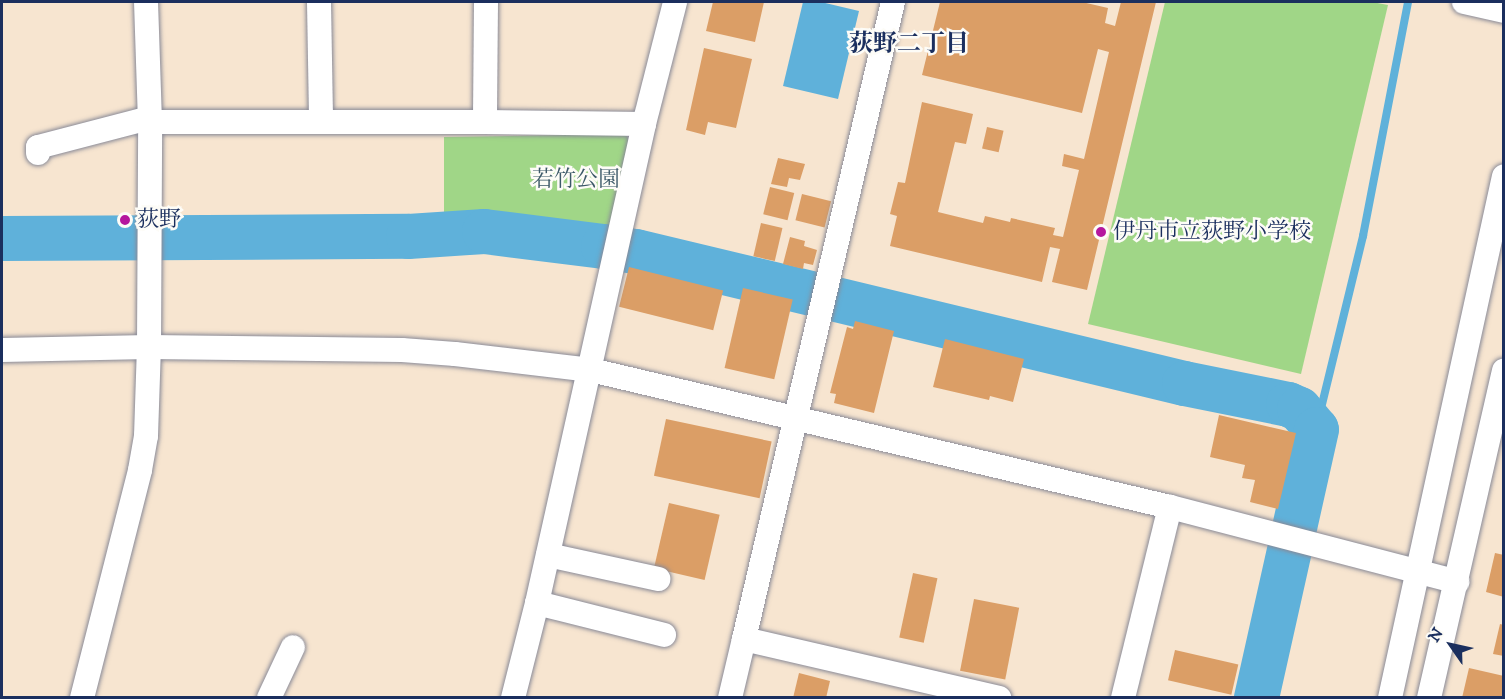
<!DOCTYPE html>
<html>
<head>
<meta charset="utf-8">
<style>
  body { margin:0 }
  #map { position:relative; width:1505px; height:699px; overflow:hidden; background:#f7e5d0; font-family:"IM FELL DW Pica","Noto Serif JP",serif }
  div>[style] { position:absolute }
  .green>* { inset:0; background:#a0d687 }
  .water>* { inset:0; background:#5fb1da }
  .stream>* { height:8px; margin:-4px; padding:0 4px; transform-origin:4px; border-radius:4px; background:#5fb1da }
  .river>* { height:45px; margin:-22.5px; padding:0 22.5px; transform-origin:22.5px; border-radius:22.5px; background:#5fb1da }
  .building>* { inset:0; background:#db9e66; transform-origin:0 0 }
  .roads { filter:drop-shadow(0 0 2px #898a97) drop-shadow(0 0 2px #898a97) }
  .minor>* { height:24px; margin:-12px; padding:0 12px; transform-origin:12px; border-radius:12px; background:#fff }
  .dots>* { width:16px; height:16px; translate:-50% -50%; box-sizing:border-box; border:3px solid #fdfcf7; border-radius:50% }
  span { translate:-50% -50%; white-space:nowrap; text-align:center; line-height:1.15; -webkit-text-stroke:5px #fdfcf7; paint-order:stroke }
  .park-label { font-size:22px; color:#3c5968 }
  .poi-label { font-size:22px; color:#1b2f5e }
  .left { translate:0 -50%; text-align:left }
  .neighbourhood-label { font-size:24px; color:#1b2f5e; font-weight:700 }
  .frame { position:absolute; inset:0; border:3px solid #1b2f5e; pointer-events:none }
  .north { position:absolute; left:1421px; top:615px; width:60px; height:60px; -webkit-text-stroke:4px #fdfcf7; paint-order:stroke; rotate:304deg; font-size:16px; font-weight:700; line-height:24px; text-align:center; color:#1b2f5e }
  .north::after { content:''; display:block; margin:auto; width:21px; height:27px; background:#1b2f5e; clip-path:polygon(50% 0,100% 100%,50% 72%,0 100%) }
</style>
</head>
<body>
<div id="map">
  <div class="green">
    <div style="clip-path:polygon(1165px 2px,1372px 2px,1388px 5px,1301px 374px,1088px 324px)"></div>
    <div style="clip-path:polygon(626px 134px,630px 143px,612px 228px,444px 215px,444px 137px)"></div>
  </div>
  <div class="water">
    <div style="clip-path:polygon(803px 2px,821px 2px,859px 11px,838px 99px,783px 86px)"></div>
  </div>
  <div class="stream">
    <div style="left:1316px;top:429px;width:199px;rotate:-76.3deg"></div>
    <div style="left:1363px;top:236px;width:238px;rotate:-79.1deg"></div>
  </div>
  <div class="river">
    <div style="left:2px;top:238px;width:406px;rotate:-0.3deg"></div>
    <div style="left:408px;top:236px;width:76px;rotate:-3.8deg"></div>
    <div style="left:484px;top:231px;width:120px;rotate:7.2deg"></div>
    <div style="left:603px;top:246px;width:33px;rotate:9deg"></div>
    <div style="left:636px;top:251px;width:564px;rotate:13.54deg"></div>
    <div style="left:1184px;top:383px;width:106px;rotate:11.4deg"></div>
    <div style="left:1288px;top:404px;width:12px;rotate:24deg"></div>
    <div style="left:1299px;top:409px;width:26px;rotate:50deg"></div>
    <div style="left:1316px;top:429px;width:276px;rotate:102.6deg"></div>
  </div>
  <div class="building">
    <div style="clip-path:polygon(713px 2px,764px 2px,755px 42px,706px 31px)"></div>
    <div style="clip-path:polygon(940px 2px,1082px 2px,1108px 8px,1105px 23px,1115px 26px,1121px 2px,1156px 2px,1087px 290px,1052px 282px,1060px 249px,1050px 247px,1042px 282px,890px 246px,897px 216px,890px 214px,898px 182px,905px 183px,922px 102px,973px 114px,966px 144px,955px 142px,938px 212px,983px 223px,985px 216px,1010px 222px,1011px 218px,1055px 228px,1053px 235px,1063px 237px,1079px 170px,1062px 166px,1064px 154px,1084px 159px,1109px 52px,1098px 49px,1082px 113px,922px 75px)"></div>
    <div style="clip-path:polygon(704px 48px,752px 59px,736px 128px,708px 122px,705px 135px,686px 130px)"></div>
    <div style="left:987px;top:127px;width:17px;height:22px;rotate:13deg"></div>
    <div style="clip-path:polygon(778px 158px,805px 164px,800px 180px,789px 178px,787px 187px,771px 184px)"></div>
    <div style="left:770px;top:187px;width:25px;height:28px;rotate:14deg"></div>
    <div style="left:802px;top:194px;width:30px;height:27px;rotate:14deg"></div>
    <div style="left:761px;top:223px;width:22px;height:34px;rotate:13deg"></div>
    <div style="clip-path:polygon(790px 237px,805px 241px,804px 246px,817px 250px,813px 265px,804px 263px,803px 269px,783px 264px)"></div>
    <div style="left:629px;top:267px;width:97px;height:41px;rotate:14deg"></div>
    <div style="left:743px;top:288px;width:51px;height:82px;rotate:13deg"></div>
    <div style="clip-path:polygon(855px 321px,894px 331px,874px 413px,834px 403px,836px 394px,830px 393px,847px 327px,853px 329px)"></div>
    <div style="clip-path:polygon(945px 339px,1024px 359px,1013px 402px,990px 396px,989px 400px,933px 387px)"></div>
    <div style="clip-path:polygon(1219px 415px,1296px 433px,1278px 509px,1250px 502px,1255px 480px,1242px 478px,1245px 465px,1210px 457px)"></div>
    <div style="left:666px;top:419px;width:108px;height:58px;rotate:12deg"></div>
    <div style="left:669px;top:503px;width:52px;height:67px;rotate:13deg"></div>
    <div style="clip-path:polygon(1495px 553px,1504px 555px,1504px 597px,1486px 592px)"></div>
    <div style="left:913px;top:573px;width:25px;height:66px;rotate:12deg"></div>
    <div style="left:974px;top:599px;width:46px;height:73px;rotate:11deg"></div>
    <div style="clip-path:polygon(1500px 624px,1504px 625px,1504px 656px,1493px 654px)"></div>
    <div style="left:1175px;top:650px;width:65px;height:31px;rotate:13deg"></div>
    <div style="clip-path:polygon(1469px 668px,1504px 676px,1504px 698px,1462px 698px)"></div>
    <div style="clip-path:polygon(799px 673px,830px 681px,826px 698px,793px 698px)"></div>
  </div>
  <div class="roads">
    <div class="minor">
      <div style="left:319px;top:2px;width:119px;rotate:89deg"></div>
      <div style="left:486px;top:2px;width:120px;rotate:90.5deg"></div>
      <div style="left:485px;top:122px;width:159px;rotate:0.7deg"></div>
      <div style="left:893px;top:2px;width:654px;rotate:103.17deg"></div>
      <div style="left:744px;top:639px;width:262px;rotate:13deg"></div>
      <div style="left:1464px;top:2px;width:41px;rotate:12.7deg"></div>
      <div style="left:150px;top:122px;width:335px"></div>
      <div style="left:38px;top:153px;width:6px;rotate:-90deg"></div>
      <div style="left:38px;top:147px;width:115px;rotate:-14.6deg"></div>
      <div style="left:2px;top:350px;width:147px;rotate:-1.2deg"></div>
      <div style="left:149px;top:347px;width:253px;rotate:0.7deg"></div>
      <div style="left:402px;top:350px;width:53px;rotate:4.3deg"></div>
      <div style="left:455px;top:354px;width:137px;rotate:6.7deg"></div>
      <div style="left:591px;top:370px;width:595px;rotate:13.31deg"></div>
      <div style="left:1170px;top:507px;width:297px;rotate:14.6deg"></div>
      <div style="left:548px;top:555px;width:113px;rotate:12.3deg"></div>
      <div style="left:537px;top:603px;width:131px;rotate:14.1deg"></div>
      <div style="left:82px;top:698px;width:235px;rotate:-75.7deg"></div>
      <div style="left:140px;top:470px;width:35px;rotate:-80deg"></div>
      <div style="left:146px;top:436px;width:89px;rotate:-88.1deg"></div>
      <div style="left:149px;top:347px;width:225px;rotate:-89.7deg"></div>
      <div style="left:150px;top:122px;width:120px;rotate:-91.9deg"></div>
      <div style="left:269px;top:698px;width:56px;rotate:-64.8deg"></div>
      <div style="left:513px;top:698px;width:98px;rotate:-75.8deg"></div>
      <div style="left:537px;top:603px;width:491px;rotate:-77.4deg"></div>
      <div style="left:644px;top:124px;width:126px;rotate:-75.7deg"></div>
      <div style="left:730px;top:698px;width:61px;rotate:-76.7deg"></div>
      <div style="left:1123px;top:698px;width:197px;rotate:-76.2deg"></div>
      <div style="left:1390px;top:698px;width:534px;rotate:-77.68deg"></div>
      <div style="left:1429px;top:698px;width:336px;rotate:-77.1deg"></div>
    </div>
  </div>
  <div class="dots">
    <div style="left:125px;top:220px;background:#b5179e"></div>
    <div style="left:1101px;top:232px;background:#b5179e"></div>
  </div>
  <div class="park-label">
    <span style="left:576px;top:180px">若竹公園</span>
  </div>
  <div class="poi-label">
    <span class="left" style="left:137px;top:220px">荻野</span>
    <span class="left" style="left:1113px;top:232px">伊丹市立荻野小学校</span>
  </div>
  <div class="neighbourhood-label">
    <span style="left:909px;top:45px">荻野二丁目</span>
  </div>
  <div class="frame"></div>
  <div class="north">N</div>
</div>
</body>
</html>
